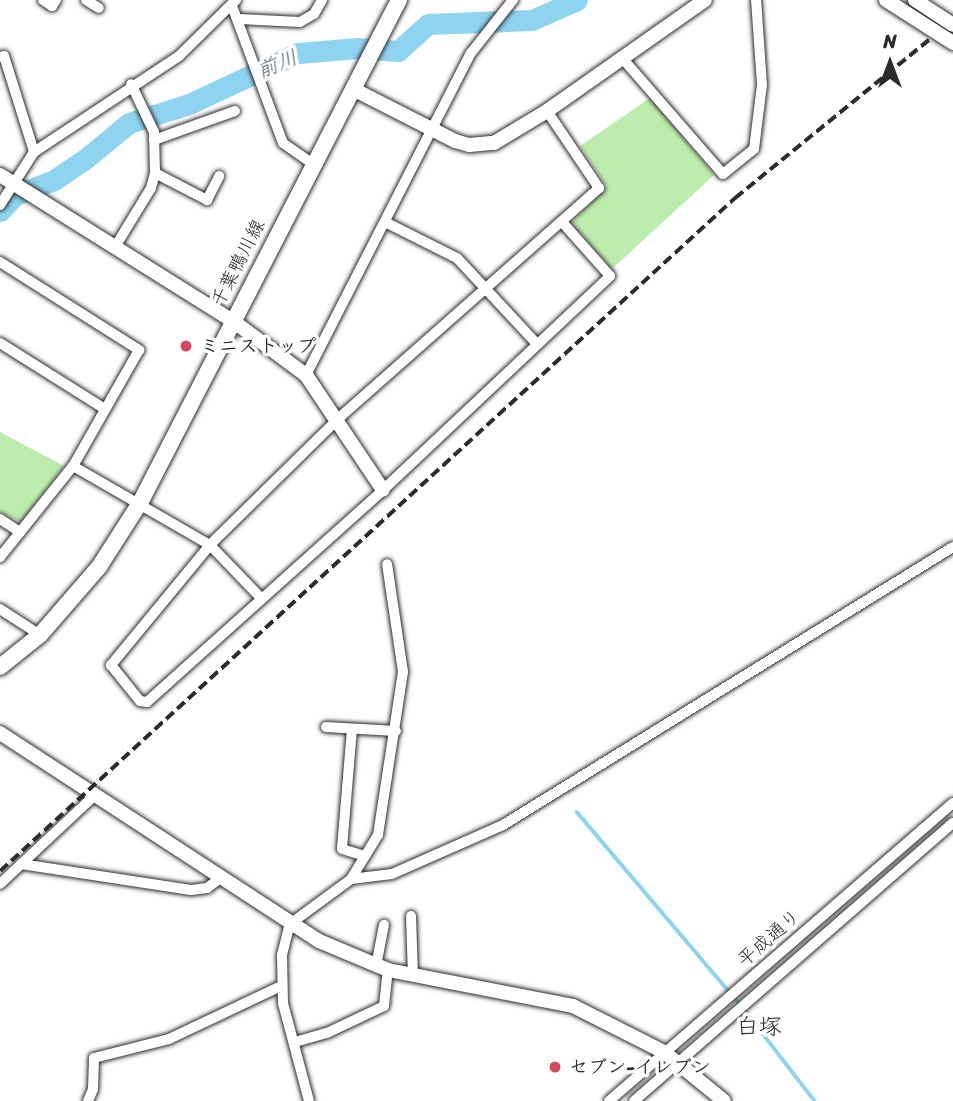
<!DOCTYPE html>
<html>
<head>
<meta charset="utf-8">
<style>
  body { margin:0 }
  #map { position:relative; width:953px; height:1101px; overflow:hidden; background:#fff; font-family:Sriracha,"Klee One",sans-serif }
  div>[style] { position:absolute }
  .green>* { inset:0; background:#bdedac }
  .stream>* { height:3.5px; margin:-1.75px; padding:0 1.75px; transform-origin:1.75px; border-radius:1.75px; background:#8ed4f0 }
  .river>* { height:21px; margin:-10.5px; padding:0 10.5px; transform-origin:10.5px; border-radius:10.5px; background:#8ed4f0 }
  .roads { filter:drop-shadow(0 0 2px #2b2b2b) drop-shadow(0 0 2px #2b2b2b) }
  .street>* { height:10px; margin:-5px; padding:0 5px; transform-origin:5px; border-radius:5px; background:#fff }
  .secondary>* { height:14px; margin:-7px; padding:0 7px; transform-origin:7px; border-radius:7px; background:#fff }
  .primary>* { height:16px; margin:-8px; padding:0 8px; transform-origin:8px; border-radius:8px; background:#fff }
  .rail>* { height:3.5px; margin-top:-1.75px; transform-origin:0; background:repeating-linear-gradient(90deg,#2b2b2b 0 10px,transparent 0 15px) }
  .bridges { filter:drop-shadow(0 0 2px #2b2b2b) drop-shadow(0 0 2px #2b2b2b) }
  .secondary-bridge>* { height:14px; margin:-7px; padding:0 7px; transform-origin:7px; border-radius:7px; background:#fff }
  .dots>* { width:19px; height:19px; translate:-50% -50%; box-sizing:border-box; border:4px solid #fff; border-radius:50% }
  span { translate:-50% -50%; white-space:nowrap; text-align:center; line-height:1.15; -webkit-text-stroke:7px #fff; paint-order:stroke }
  .street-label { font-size:19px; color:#2b2b2b }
  .poi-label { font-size:19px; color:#2b2b2b; font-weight:700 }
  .left { translate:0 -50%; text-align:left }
  .water-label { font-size:21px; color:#495e66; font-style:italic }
  .quarter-label { font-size:23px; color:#2b2b2b }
  .north { position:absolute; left:855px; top:28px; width:70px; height:70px; -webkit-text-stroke:5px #fff; paint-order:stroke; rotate:0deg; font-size:19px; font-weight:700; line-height:28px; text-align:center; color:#2b2b2b }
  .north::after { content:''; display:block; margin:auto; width:24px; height:32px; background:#2b2b2b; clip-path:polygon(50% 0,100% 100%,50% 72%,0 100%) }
</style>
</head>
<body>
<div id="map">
  <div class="green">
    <div style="clip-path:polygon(650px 98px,714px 175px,612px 269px,572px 223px,607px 186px,580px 146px)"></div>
    <div style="clip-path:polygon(0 432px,64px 466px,21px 522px,0 512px)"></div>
  </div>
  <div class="stream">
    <div style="left:577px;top:812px;width:252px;rotate:49.7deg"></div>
    <div style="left:740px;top:1004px;width:123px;rotate:52.3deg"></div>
  </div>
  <div class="river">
    <div style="left:0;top:211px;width:22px;rotate:-47deg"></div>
    <div style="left:15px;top:195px;width:42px;rotate:-21deg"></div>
    <div style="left:54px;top:180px;width:36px;rotate:-34deg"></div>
    <div style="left:84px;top:160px;width:58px;rotate:-39.4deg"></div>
    <div style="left:129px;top:123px;width:63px;rotate:-17.6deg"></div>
    <div style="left:189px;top:104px;width:120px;rotate:-25.1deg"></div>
    <div style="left:298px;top:53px;width:60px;rotate:-4.8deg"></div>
    <div style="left:358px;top:48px;width:40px;rotate:4.3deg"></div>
    <div style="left:398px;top:51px;width:40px;rotate:-42deg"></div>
    <div style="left:428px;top:24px;width:104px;rotate:-2.2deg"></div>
    <div style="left:532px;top:20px;width:49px;rotate:-24deg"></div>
  </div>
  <div class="roads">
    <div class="street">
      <div style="left:43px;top:0;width:11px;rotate:34deg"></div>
      <div style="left:52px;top:6px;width:7px;rotate:-56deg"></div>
      <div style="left:86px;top:0;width:15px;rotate:32deg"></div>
      <div style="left:232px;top:6px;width:146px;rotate:69.6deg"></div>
      <div style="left:283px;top:143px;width:35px;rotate:35deg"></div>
      <div style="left:239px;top:19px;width:61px;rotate:2.8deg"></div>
      <div style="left:300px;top:22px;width:16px;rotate:-30deg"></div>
      <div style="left:314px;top:14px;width:16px;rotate:-60deg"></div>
      <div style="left:0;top:57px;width:4px;rotate:-14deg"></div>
      <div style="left:4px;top:56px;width:101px;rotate:72.6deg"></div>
      <div style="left:623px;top:59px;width:152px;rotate:49deg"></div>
      <div style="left:723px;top:174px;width:40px;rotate:-39deg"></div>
      <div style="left:754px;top:149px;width:64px;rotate:-82.9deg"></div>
      <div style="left:762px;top:85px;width:85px;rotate:-94deg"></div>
      <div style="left:547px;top:111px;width:93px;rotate:56deg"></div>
      <div style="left:599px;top:188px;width:349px;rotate:138.5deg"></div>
      <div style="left:338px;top:419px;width:180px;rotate:135.5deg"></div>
      <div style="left:210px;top:545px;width:156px;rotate:129.5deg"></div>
      <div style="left:111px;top:665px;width:46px;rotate:51.1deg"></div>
      <div style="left:140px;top:701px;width:7px;rotate:8deg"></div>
      <div style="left:147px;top:702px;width:317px;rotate:-41.9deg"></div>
      <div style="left:383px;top:490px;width:312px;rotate:-43.3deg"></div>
      <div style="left:610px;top:276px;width:72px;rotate:-131.6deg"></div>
      <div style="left:154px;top:140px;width:86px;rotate:-19.7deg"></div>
      <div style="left:155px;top:173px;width:59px;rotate:27.4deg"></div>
      <div style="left:207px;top:200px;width:27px;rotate:-63deg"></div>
      <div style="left:0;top:205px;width:63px;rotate:-57.3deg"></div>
      <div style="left:34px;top:152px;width:174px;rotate:-33.5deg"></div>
      <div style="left:179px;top:56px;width:80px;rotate:-44.5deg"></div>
      <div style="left:387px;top:223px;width:78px;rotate:26.6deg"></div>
      <div style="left:457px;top:258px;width:117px;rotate:47.1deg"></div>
      <div style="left:115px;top:247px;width:69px;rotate:-58.6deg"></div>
      <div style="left:151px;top:188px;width:16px;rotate:-75deg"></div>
      <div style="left:155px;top:173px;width:41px;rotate:-91.4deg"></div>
      <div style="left:154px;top:132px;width:53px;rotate:-115.6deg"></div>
      <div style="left:0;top:262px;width:165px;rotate:32.3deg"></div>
      <div style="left:139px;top:350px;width:133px;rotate:119.6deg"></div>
      <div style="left:73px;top:466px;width:117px;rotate:128.7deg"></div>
      <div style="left:0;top:343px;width:124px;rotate:32.2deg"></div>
      <div style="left:306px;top:375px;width:362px;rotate:-62.9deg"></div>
      <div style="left:471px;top:53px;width:68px;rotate:-51.6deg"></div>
      <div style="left:73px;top:466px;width:158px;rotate:30deg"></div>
      <div style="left:210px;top:545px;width:74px;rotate:46.1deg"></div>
      <div style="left:0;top:519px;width:24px;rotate:33deg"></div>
      <div style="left:0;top:609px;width:48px;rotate:33deg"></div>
      <div style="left:326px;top:727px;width:70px;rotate:3.3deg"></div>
      <div style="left:352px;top:729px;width:120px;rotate:94.8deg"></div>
      <div style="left:342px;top:849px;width:24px;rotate:17deg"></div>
      <div style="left:21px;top:864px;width:172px;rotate:8.7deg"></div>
      <div style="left:191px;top:890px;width:16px;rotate:-7deg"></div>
      <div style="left:207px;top:888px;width:15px;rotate:-37deg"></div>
      <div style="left:351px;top:879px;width:41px;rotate:-7deg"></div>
      <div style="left:392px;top:874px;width:121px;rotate:-23.8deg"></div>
      <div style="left:503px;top:825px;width:529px;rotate:-31.71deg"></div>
      <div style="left:0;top:884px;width:129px;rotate:-43.1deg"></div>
      <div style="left:411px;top:916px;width:60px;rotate:88.1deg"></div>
      <div style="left:376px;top:966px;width:42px;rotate:-79deg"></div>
      <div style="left:295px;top:1042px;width:33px;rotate:-16deg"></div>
      <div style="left:327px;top:1033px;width:63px;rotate:-25.3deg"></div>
      <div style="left:384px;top:1006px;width:36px;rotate:-84deg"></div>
      <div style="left:88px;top:1101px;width:13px;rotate:-67deg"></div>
      <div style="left:93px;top:1089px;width:31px;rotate:-88deg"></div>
      <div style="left:94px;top:1058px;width:77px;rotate:-14.2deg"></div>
      <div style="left:169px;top:1039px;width:124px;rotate:-25.3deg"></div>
      <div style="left:309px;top:1101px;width:101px;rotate:-104.9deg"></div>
      <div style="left:283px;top:1003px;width:48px;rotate:-91.2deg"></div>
      <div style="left:282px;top:955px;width:32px;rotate:-76deg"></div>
      <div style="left:290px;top:924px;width:76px;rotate:-36.4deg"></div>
      <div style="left:351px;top:879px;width:52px;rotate:-58.5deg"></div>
      <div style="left:378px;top:835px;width:165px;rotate:-81.3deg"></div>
      <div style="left:403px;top:672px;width:109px;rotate:-98.4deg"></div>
      <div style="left:609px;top:1101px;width:455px;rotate:-40.9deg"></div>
      <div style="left:634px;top:1101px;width:423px;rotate:-41.1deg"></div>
    </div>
    <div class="secondary">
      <div style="left:353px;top:89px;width:114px;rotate:27deg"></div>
      <div style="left:455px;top:141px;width:15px;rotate:16deg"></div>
      <div style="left:469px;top:145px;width:25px;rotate:-5deg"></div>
      <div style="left:494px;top:143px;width:62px;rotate:-31.1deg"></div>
      <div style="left:547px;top:111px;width:193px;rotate:-35.1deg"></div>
      <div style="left:0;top:175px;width:275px;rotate:32.1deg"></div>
      <div style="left:233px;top:321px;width:91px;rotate:36.5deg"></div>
      <div style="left:306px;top:375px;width:138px;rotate:56.2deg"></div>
      <div style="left:0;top:733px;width:381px;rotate:33.1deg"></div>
      <div style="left:319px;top:941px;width:75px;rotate:22.8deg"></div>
      <div style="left:388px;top:970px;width:188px;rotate:11deg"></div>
      <div style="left:573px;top:1006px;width:102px;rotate:26.8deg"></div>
      <div style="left:664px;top:1052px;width:77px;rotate:39.2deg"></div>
    </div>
    <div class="primary">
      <div style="left:0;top:667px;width:51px;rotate:-38.7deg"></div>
      <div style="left:40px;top:635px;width:90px;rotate:-49.1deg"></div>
      <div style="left:99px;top:567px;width:76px;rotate:-57.4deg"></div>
      <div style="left:140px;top:503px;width:566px;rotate:-62.76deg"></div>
    </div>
  </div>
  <div class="rail">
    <div style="left:0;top:871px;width:997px;rotate:-42.48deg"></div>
    <div style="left:735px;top:198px;width:281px;rotate:-39.2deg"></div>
  </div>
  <div class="bridges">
    <div class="secondary-bridge">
      <div style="left:886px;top:0;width:80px;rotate:32.7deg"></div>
      <div style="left:915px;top:0;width:45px;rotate:33.3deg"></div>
    </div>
  </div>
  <div class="dots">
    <div style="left:186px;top:346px;background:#d1495b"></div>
    <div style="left:555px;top:1067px;background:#d1495b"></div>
  </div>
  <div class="street-label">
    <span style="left:238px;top:263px;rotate:-63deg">千葉鴨川線</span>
    <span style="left:769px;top:938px;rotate:-41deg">平成通り</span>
  </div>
  <div class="poi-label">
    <span class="left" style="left:200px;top:346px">ミニストップ</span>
    <span class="left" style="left:569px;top:1067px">セブン-イレブン</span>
  </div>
  <div class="water-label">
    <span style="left:277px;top:64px;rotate:-22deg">前川</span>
  </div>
  <div class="quarter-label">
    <span style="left:759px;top:1027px">白塚</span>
  </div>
  <div class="north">N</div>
</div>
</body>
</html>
